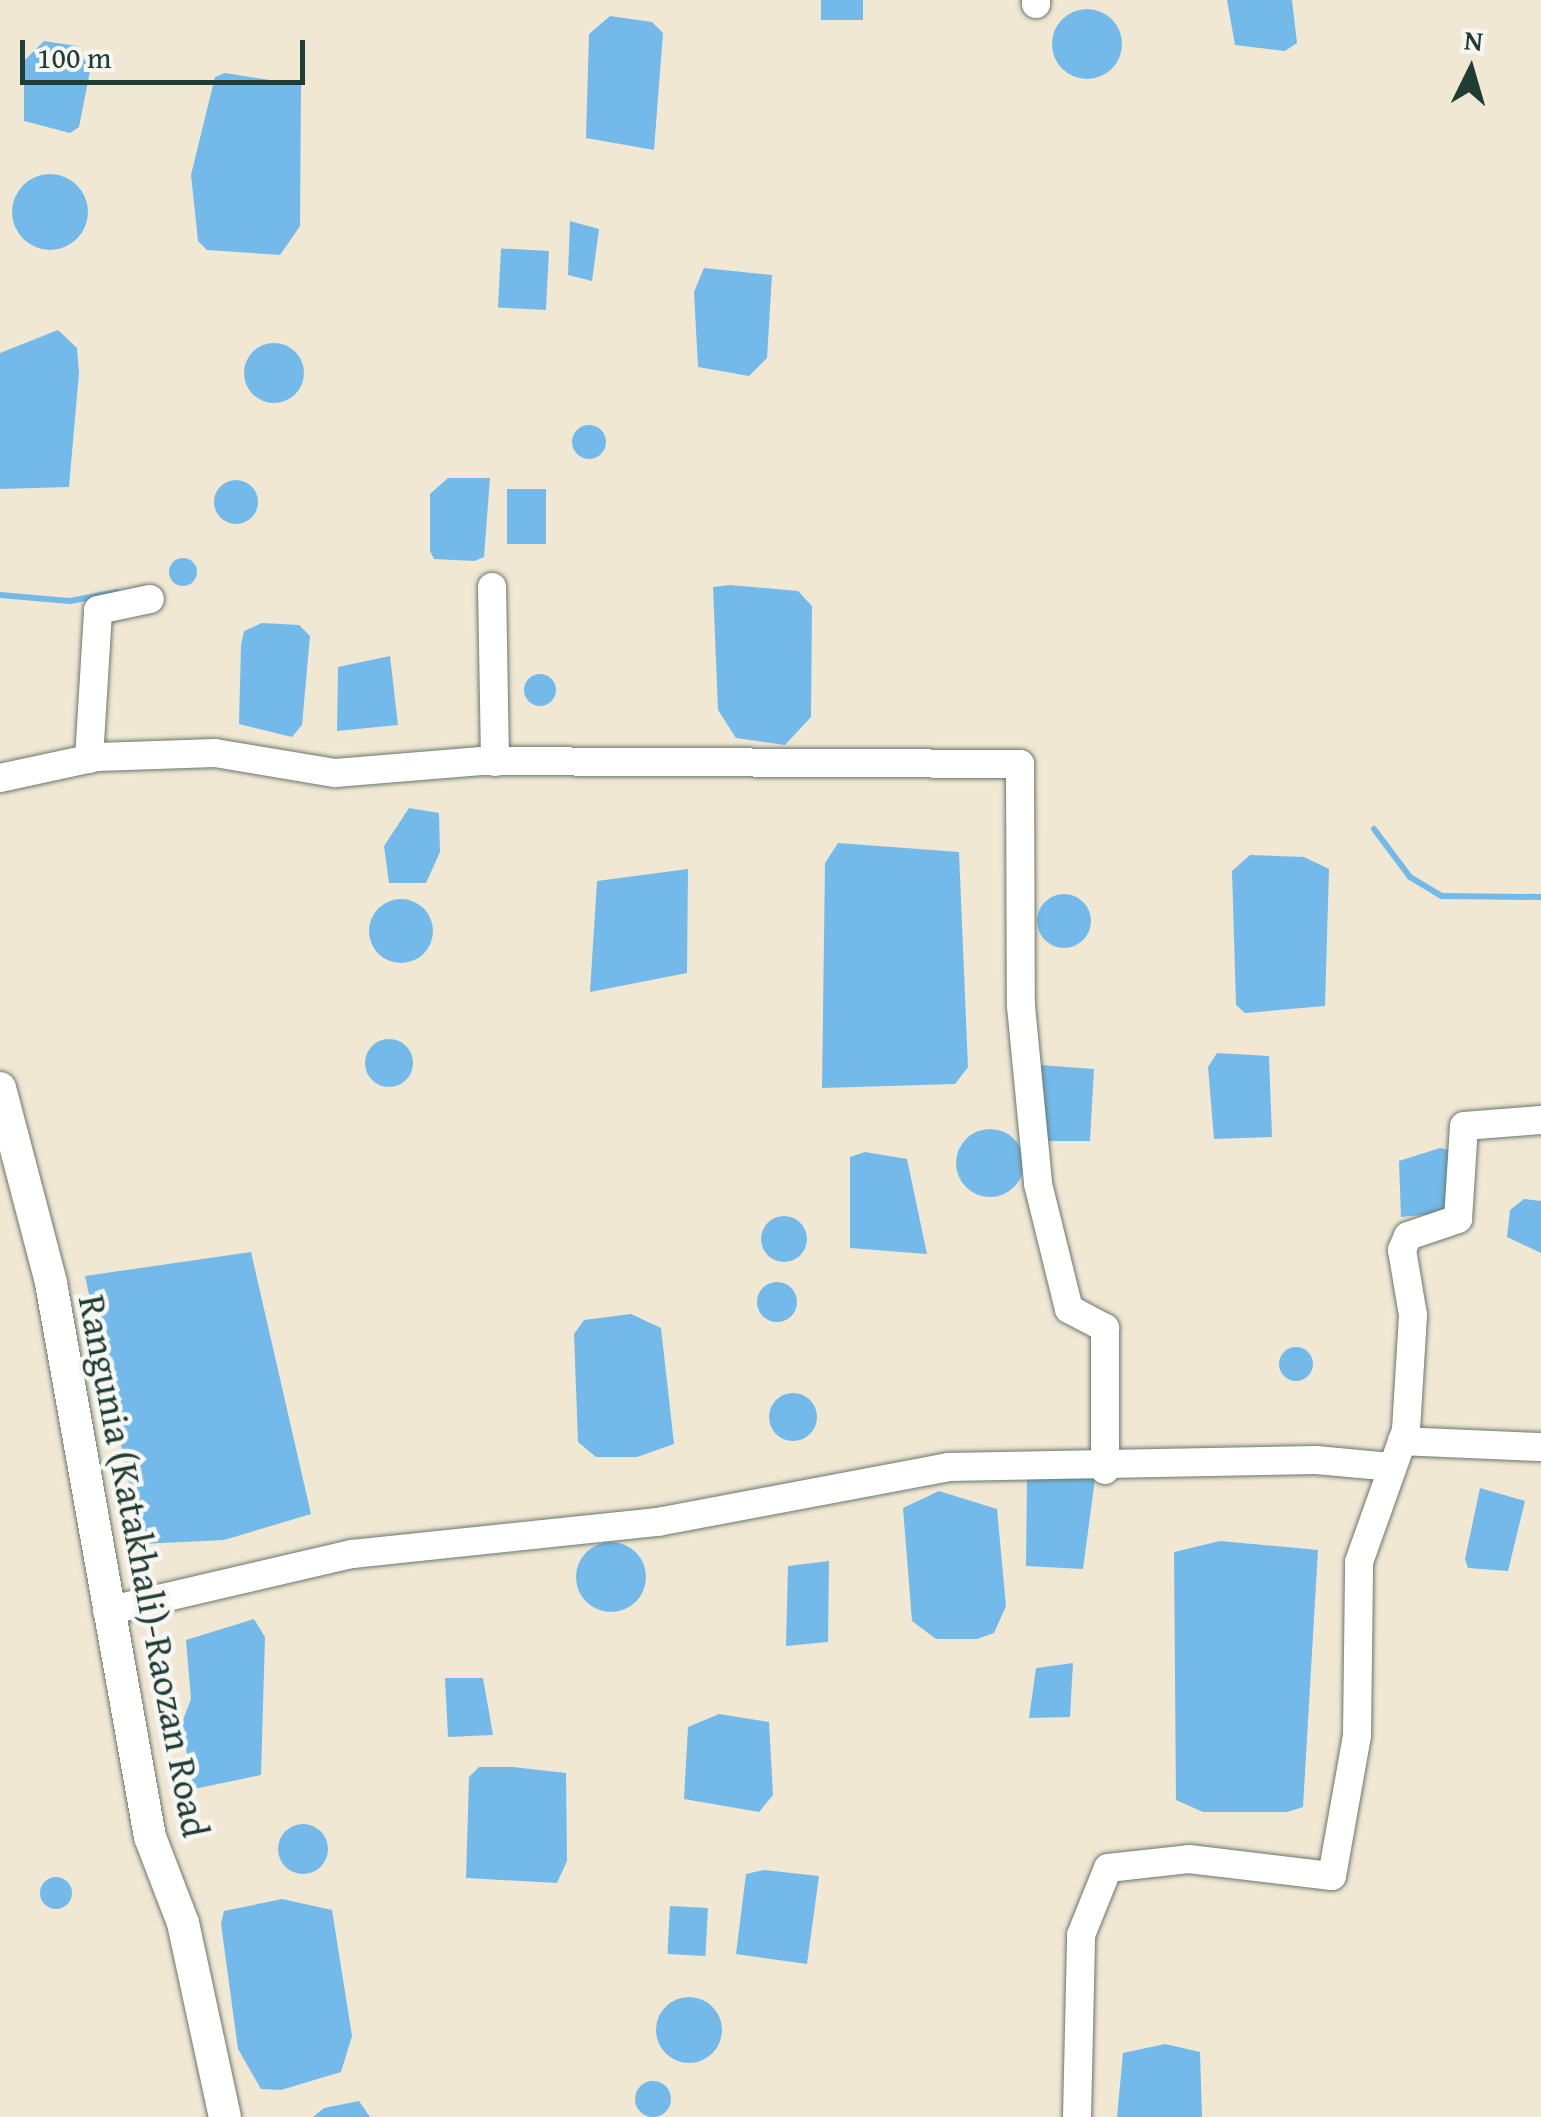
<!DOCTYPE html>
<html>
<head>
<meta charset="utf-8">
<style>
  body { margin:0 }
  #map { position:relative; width:1541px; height:2117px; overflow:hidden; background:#f1e8d4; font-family:"Gentium Book Plus",serif }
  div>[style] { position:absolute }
  .water>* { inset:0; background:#73baea; transform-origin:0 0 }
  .round { border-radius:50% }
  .stream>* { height:6px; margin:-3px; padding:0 3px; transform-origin:3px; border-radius:3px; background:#73baea }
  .roads { filter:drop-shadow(0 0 2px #68796c) drop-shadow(0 0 2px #68796c) }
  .minor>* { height:28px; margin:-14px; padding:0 14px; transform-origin:14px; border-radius:14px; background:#fff }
  .major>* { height:32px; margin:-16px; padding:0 16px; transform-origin:16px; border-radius:16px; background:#fff }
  span { translate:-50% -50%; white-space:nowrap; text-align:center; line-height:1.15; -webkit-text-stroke:9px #f6f6f2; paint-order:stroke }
  .street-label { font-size:38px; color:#1f3d34 }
  .north { position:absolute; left:1421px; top:20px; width:100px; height:100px; -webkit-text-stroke:8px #f6f6f2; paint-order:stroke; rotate:5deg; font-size:28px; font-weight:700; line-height:40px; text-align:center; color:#1f3d34 }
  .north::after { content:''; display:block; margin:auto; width:35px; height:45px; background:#1f3d34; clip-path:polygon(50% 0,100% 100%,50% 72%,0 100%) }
  .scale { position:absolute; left:20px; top:40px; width:285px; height:45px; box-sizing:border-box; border:5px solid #1f3d34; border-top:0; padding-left:12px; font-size:30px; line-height:35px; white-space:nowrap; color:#1f3d34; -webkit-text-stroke:8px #f6f6f2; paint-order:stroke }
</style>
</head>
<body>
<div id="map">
  <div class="water">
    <div style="left:821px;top:0;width:42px;height:20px"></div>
    <div style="clip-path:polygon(1227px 0,1292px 0,1297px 43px,1285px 51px,1235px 45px)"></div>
    <div class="round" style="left:1052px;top:9px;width:70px;height:70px"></div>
    <div style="clip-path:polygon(610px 16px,652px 22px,663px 33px,654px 150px,586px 138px,589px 34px)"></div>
    <div style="clip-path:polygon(44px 41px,77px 46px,91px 66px,79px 127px,70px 133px,24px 121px,24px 61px)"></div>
    <div style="clip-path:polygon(225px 73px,301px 85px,300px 226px,280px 255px,207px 250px,198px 241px,191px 175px,215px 77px)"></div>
    <div class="round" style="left:12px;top:174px;width:76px;height:76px"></div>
    <div style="clip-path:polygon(570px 221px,599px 229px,592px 281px,568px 275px)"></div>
    <div style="left:549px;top:251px;width:59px;height:48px;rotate:93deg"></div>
    <div style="clip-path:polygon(704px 268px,772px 275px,767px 358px,749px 376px,698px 367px,694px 292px)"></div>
    <div style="clip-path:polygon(58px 330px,77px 348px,79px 373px,69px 487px,0 489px,0 353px)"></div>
    <div class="round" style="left:244px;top:343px;width:60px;height:60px"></div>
    <div class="round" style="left:572px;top:425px;width:34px;height:34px"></div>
    <div style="clip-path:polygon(448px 478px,490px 478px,484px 557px,474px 561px,434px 559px,430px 551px,430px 494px)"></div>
    <div class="round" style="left:214px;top:480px;width:44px;height:44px"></div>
    <div style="left:507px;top:489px;width:39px;height:55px"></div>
    <div class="round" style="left:169px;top:558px;width:28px;height:28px"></div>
    <div style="clip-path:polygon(730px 585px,798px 591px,812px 606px,811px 717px,785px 745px,736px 738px,718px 710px,713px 587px)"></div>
    <div style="clip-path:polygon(262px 623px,299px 625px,310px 636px,302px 725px,292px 737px,239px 724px,241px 645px,244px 631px)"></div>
    <div style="clip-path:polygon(390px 656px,398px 725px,337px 731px,338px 667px)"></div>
    <div class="round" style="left:524px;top:674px;width:32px;height:32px"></div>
    <div style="clip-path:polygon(409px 808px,439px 813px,440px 852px,426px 883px,389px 883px,384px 846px)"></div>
    <div style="clip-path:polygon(838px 843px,959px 852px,968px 1067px,955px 1084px,822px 1088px,825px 863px)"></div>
    <div style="clip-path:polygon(1250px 855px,1304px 857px,1329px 869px,1325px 1006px,1245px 1013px,1236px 1005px,1232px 871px)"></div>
    <div style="clip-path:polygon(688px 869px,687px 973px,590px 992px,597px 881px)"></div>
    <div class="round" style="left:1037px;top:894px;width:54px;height:54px"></div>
    <div class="round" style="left:369px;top:899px;width:64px;height:64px"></div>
    <div class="round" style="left:365px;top:1039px;width:48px;height:48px"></div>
    <div style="clip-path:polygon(1217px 1053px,1269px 1056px,1272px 1137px,1214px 1139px,1208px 1067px)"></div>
    <div style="clip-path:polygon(1040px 1065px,1094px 1069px,1090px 1141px,1047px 1141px)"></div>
    <div class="round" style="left:956px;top:1129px;width:68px;height:68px"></div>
    <div style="clip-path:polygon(1440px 1148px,1449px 1150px,1452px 1198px,1443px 1213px,1401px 1217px,1399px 1161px)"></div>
    <div style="clip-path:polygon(865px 1152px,907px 1159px,927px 1254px,850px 1248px,850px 1157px)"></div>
    <div style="clip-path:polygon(1524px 1199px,1541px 1201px,1541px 1253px,1507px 1237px,1510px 1210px)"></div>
    <div class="round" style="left:761px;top:1216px;width:46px;height:46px"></div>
    <div style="clip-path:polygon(251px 1252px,311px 1514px,224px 1540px,142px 1544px,85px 1276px)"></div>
    <div class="round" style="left:757px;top:1282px;width:40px;height:40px"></div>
    <div style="clip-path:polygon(631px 1314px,661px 1328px,674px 1444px,637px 1457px,596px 1457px,578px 1442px,574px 1334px,584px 1320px)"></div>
    <div class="round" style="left:1279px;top:1347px;width:34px;height:34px"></div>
    <div class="round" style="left:769px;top:1393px;width:48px;height:48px"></div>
    <div style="clip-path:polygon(1027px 1476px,1095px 1479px,1083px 1569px,1026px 1566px)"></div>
    <div style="clip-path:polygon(1480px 1488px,1525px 1501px,1508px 1571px,1468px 1568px,1465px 1559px)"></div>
    <div style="clip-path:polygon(939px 1491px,997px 1509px,1006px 1606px,994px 1633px,977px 1639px,936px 1639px,912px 1621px,903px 1508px)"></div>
    <div style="clip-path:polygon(1220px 1541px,1318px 1550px,1303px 1807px,1287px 1812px,1203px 1812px,1176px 1800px,1174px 1552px)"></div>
    <div class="round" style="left:576px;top:1542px;width:70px;height:70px"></div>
    <div style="clip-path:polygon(829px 1561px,828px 1642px,786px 1646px,788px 1566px)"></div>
    <div style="clip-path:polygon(254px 1619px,265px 1637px,261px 1775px,194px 1789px,181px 1725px,191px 1699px,186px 1640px)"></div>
    <div style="clip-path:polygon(1073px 1663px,1070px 1717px,1029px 1718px,1036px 1668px)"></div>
    <div style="clip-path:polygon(445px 1678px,483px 1678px,493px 1735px,448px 1737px)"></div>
    <div style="clip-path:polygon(719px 1714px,769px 1722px,773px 1795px,759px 1812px,684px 1799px,688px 1727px)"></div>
    <div style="clip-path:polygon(513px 1767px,566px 1773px,567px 1861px,557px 1883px,466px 1878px,469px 1777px,479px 1767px)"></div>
    <div class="round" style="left:278px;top:1824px;width:50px;height:50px"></div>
    <div style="clip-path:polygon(764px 1870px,819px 1876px,807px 1964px,736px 1954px,746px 1874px)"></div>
    <div class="round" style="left:40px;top:1877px;width:32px;height:32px"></div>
    <div style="clip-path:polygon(282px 1899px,332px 1910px,352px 2036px,341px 2072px,281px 2090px,261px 2089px,238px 2049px,221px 1924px,224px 1911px)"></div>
    <div style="left:670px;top:1906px;width:38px;height:48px;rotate:3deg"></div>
    <div class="round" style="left:656px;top:1997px;width:66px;height:66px"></div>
    <div style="clip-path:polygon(1165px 2044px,1200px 2052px,1202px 2117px,1117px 2117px,1123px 2053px)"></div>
    <div class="round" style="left:635px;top:2081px;width:36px;height:36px"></div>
    <div style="clip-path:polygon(359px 2101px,370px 2117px,313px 2117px,324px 2108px)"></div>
  </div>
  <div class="stream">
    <div style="left:0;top:595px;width:70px;rotate:4.9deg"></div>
    <div style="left:70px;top:601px;width:48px;rotate:-10.8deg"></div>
    <div style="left:1374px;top:829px;width:60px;rotate:53.1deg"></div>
    <div style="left:1410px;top:877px;width:37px;rotate:31deg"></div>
    <div style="left:1442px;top:896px;width:99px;rotate:0.6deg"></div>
  </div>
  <div class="roads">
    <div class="minor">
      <div style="left:1036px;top:0;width:4px;rotate:90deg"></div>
      <div style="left:492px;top:587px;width:175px;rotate:89deg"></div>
      <div style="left:89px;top:759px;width:149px;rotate:-86.5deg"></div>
      <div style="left:98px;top:610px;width:53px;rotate:-11.9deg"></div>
      <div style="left:0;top:778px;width:99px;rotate:-12.2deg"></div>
      <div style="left:97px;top:757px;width:118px;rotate:-1.9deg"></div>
      <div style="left:215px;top:753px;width:122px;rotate:9.5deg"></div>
      <div style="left:335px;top:773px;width:147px;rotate:-4.7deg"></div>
      <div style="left:482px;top:761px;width:538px;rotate:0.32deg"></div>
      <div style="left:1020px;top:764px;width:242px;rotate:89.8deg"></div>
      <div style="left:1021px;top:1006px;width:179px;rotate:84.5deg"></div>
      <div style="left:1038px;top:1184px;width:129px;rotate:76.1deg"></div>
      <div style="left:1069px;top:1309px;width:41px;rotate:27.8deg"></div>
      <div style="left:1105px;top:1328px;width:142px;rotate:90deg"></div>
      <div style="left:1402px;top:1441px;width:139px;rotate:2.5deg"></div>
      <div style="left:107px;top:1611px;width:252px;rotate:-13.1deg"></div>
      <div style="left:352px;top:1554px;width:308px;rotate:-6deg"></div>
      <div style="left:658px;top:1522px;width:295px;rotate:-10.7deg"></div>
      <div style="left:948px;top:1467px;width:368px;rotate:-1.1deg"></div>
      <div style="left:1316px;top:1460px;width:75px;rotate:5.3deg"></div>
      <div style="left:1077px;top:2117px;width:182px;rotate:-88.7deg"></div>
      <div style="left:1081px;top:1935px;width:72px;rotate:-68.1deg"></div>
      <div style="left:1108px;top:1868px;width:81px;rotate:-6.3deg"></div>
      <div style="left:1189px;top:1859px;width:144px;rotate:6.8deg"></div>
      <div style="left:1332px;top:1876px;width:143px;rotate:-79.9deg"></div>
      <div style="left:1357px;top:1735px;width:173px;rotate:-89.3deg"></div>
      <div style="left:1359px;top:1562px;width:140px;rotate:-70.4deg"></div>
      <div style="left:1406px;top:1430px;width:115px;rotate:-86.5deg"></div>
      <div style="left:1413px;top:1315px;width:66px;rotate:-99.6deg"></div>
      <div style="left:1402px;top:1250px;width:15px;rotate:-67deg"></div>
      <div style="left:1408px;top:1236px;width:53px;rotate:-18.8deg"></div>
      <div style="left:1458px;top:1219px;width:93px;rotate:-86.3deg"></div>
      <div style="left:1464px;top:1126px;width:77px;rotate:-4.5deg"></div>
    </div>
    <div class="major">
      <div style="left:0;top:1088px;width:202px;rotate:75.3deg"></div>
      <div style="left:51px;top:1283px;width:563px;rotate:79.87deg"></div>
      <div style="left:150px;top:1837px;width:92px;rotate:69deg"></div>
      <div style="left:183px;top:1923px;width:198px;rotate:77.8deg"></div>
    </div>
  </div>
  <div class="street-label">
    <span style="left:144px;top:1566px;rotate:79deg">Rangunia (Katakhali)-Raozan Road</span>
  </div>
  <div class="north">N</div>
  <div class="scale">100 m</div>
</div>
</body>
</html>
